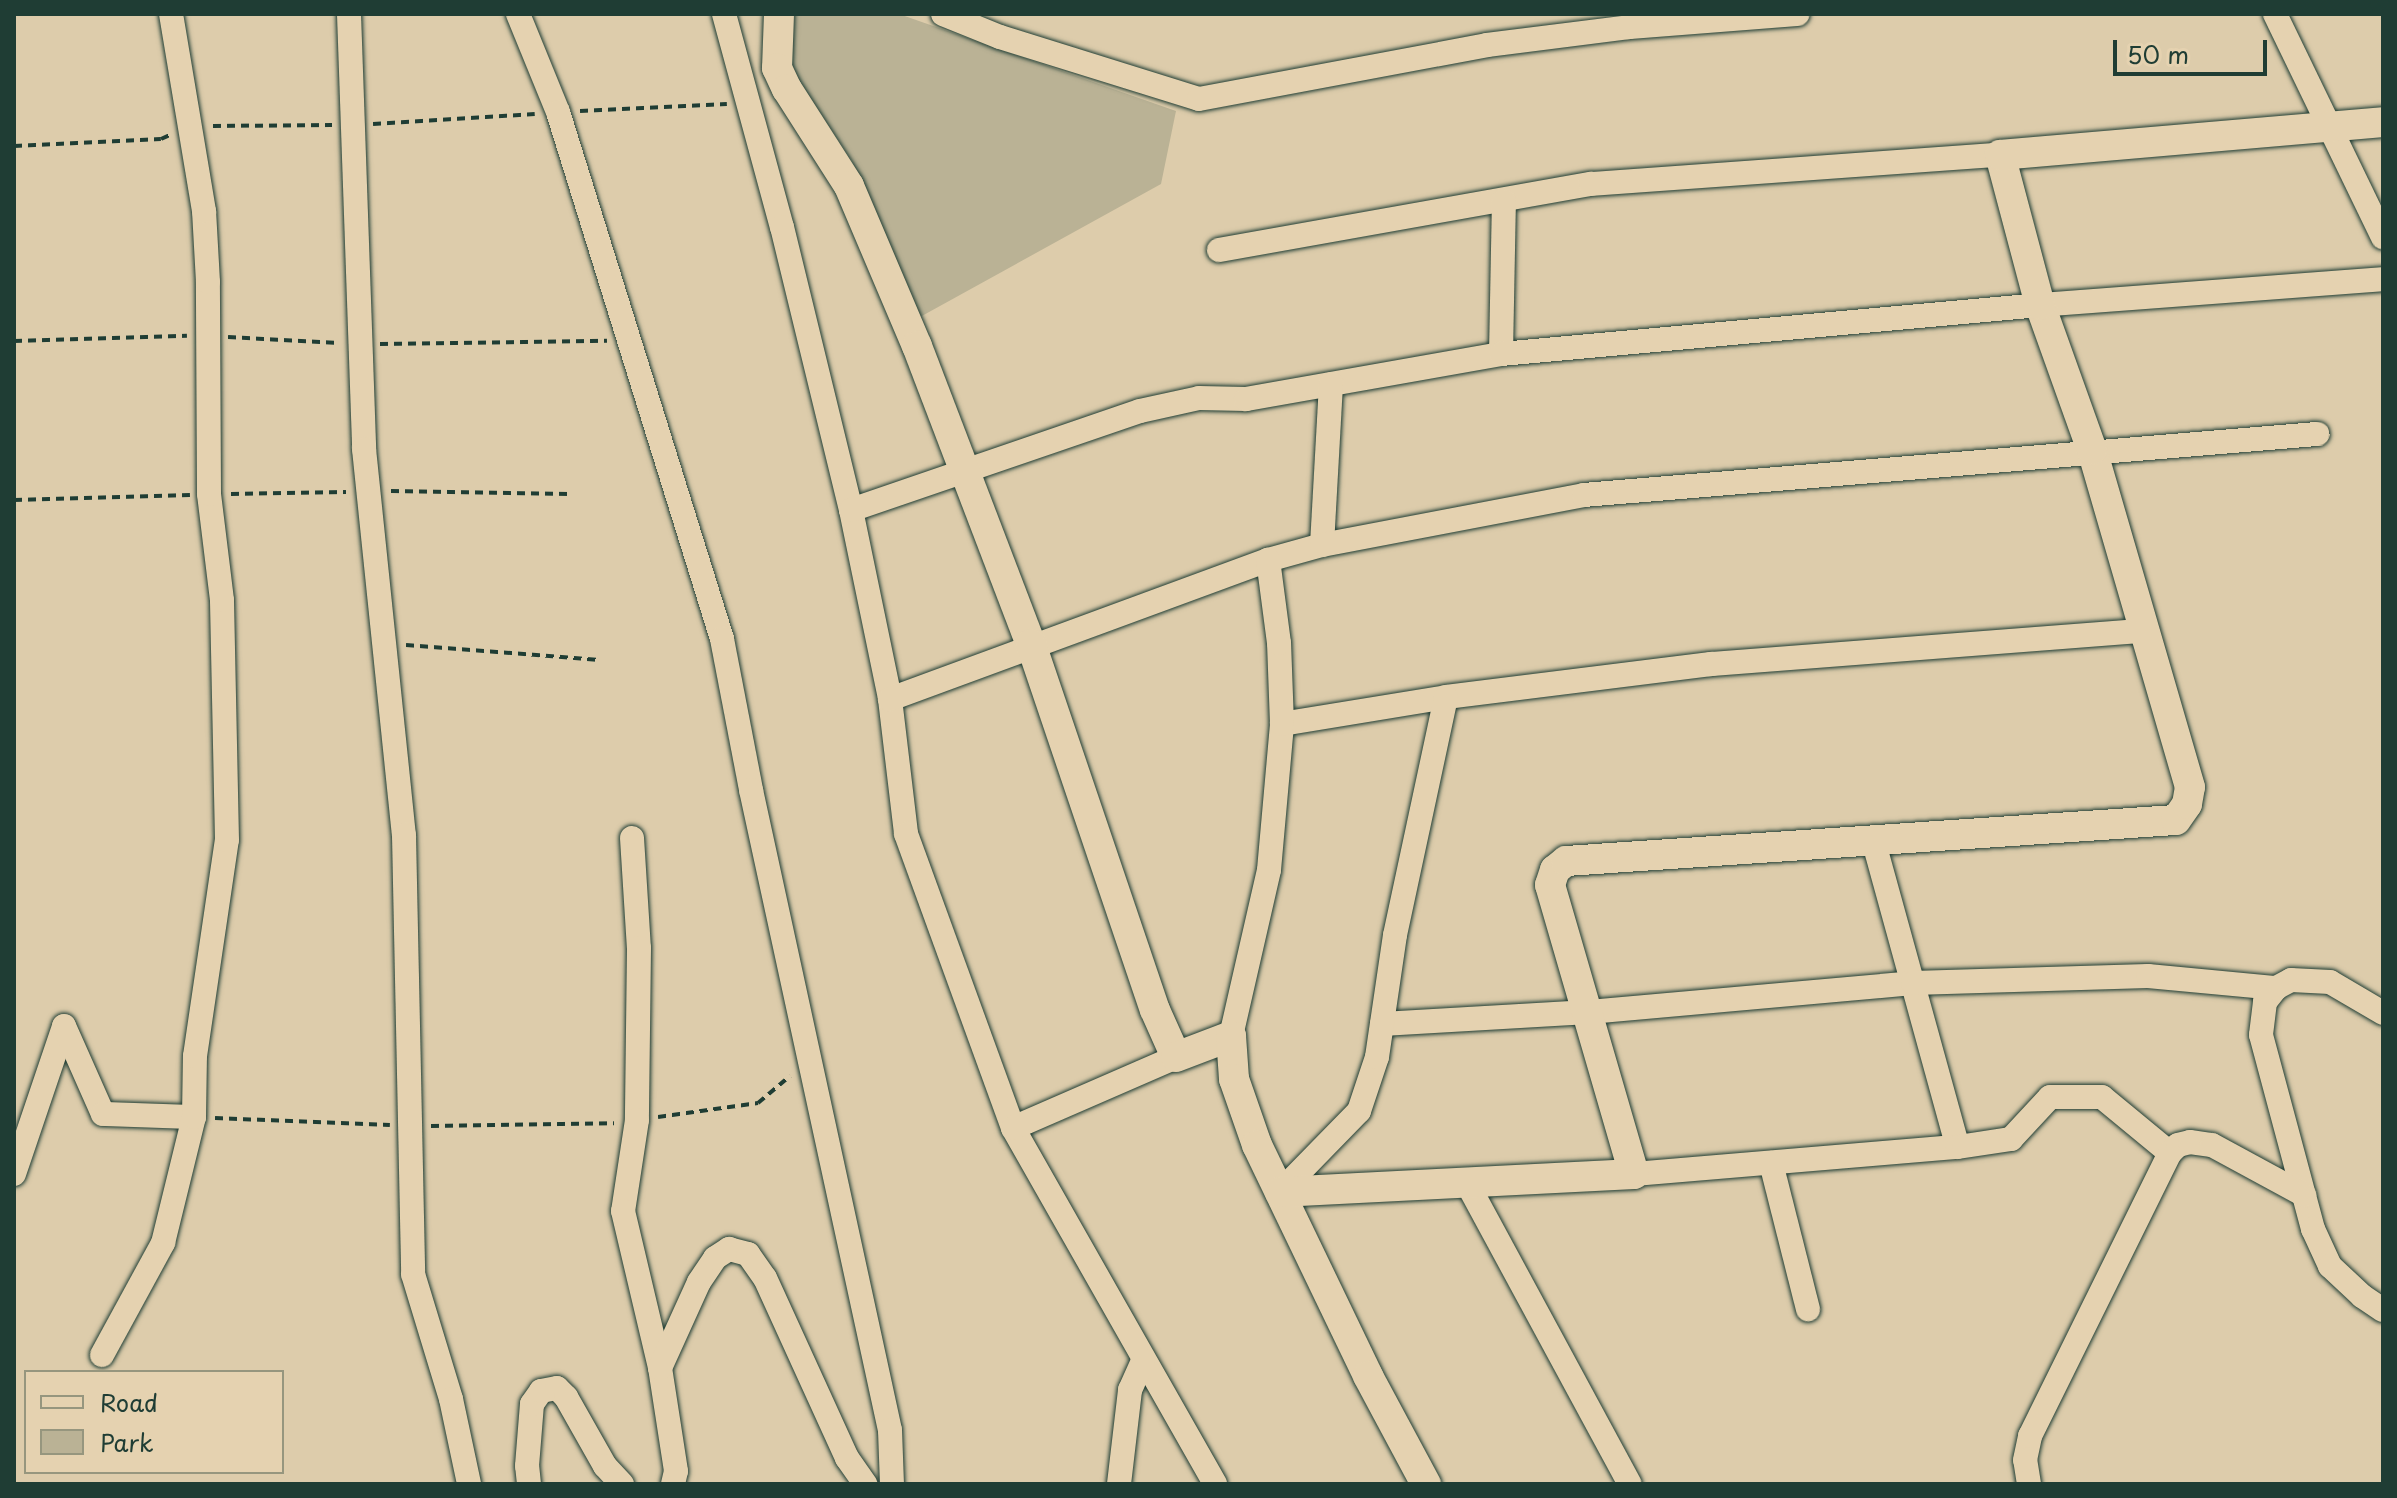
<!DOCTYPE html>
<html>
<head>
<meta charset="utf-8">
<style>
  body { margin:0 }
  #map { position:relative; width:2397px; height:1498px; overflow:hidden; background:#ddccab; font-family:"Playpen Sans",sans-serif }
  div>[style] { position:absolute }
  .green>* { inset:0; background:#bab295 }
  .path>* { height:4px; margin-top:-2px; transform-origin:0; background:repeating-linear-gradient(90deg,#1f3d34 0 8px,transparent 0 14px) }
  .roads { filter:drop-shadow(0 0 2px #1f3d34) drop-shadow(0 0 2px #1f3d34) }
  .minor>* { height:24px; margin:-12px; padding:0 12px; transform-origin:12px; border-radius:12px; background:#e5d2b0 }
  .tertiary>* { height:30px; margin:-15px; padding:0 15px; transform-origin:15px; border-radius:15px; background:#e5d2b0 }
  span { translate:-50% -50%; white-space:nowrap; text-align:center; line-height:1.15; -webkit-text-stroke:6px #e5d2b0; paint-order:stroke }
  .frame { position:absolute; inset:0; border:16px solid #1f3d34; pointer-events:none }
  .legend { position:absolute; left:24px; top:1370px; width:260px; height:104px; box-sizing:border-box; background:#e5d2b0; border:2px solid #96967e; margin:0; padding:10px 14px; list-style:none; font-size:24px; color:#1f3d34 }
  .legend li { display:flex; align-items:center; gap:16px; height:40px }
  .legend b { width:40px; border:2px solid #96967e }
  .scale { position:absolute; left:2113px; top:40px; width:154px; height:36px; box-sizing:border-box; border:4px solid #1f3d34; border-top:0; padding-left:10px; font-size:24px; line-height:28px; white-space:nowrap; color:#1f3d34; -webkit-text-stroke:6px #e5d2b0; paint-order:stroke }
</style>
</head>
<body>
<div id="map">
  <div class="green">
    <div style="clip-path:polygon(795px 14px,899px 14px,1176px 111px,1161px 184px,920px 317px,852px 161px,791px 68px)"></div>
  </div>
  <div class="path">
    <div style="left:580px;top:111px;width:147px;rotate:-2.7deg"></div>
    <div style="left:373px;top:124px;width:162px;rotate:-3.5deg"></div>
    <div style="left:213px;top:126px;width:119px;rotate:-0.5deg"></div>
    <div style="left:14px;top:146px;width:147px;rotate:-2.7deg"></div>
    <div style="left:161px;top:139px;width:10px;rotate:-24deg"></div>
    <div style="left:228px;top:337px;width:111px;rotate:3.1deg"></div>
    <div style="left:14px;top:341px;width:173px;rotate:-1.7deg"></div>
    <div style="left:380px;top:344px;width:227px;rotate:-0.8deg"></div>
    <div style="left:391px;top:491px;width:178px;rotate:1deg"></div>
    <div style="left:231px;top:494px;width:115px;rotate:-1deg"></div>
    <div style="left:14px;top:500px;width:176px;rotate:-1.6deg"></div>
    <div style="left:406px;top:645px;width:194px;rotate:4.4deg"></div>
    <div style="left:658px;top:1117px;width:101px;rotate:-8deg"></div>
    <div style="left:758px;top:1103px;width:42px;rotate:-40.2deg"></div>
    <div style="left:215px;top:1118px;width:175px;rotate:2.3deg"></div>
    <div style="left:431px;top:1126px;width:183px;rotate:-0.9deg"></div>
  </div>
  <div class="roads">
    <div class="minor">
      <div style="left:349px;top:14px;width:435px;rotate:88deg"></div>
      <div style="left:364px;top:449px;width:388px;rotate:84.1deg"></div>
      <div style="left:404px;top:835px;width:439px;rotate:88.8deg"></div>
      <div style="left:413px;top:1274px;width:131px;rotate:73.1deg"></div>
      <div style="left:451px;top:1399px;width:87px;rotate:78deg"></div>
      <div style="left:518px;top:14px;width:106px;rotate:67.8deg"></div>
      <div style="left:558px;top:112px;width:552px;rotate:72.71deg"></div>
      <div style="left:722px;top:639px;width:154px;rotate:79.1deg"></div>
      <div style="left:751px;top:790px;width:655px;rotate:77.75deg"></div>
      <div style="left:890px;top:1430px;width:54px;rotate:87.9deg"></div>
      <div style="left:724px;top:14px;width:221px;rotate:74.8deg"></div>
      <div style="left:782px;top:227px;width:291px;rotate:76.3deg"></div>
      <div style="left:851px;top:510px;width:193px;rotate:78.3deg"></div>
      <div style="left:890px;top:699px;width:136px;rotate:83.2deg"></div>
      <div style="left:906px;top:834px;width:313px;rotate:70deg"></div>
      <div style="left:1013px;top:1128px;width:409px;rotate:60.4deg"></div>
      <div style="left:943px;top:14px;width:61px;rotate:22deg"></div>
      <div style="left:1000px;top:37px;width:208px;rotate:17.3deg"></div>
      <div style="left:1199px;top:99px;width:293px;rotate:-10.6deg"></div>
      <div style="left:1487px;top:45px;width:143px;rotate:-7.2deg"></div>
      <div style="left:1629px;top:27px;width:169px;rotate:-4.4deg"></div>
      <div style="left:2275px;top:14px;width:248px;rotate:64.2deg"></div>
      <div style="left:1219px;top:250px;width:378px;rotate:-10.1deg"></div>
      <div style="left:1591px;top:184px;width:410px;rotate:-4.1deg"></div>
      <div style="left:1501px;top:354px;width:153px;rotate:-88.9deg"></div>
      <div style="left:851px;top:510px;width:305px;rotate:-18.9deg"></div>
      <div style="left:1140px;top:411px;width:60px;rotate:-12.4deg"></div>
      <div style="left:1199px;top:398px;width:47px;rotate:1.2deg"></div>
      <div style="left:1246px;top:399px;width:259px;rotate:-10deg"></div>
      <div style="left:1501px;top:354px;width:541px;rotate:-5.19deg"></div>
      <div style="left:2040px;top:305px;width:344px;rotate:-4.3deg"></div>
      <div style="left:1322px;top:545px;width:161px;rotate:-86.8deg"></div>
      <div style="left:890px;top:699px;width:403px;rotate:-20.2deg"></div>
      <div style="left:1268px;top:560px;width:56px;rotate:-15.5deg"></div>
      <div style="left:1322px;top:545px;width:267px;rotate:-10.8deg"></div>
      <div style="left:1584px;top:495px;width:736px;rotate:-4.76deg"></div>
      <div style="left:1282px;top:724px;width:166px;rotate:-9.3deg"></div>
      <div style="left:1446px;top:697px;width:267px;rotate:-7.1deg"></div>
      <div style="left:1711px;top:664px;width:434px;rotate:-4.4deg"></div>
      <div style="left:632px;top:838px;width:110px;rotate:86.4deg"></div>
      <div style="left:639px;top:948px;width:172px;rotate:90.7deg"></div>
      <div style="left:637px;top:1120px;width:92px;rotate:98.7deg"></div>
      <div style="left:623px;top:1211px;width:161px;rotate:76.7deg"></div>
      <div style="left:1874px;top:843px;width:315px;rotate:74.6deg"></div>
      <div style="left:2383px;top:1013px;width:61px;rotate:-149.7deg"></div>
      <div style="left:2330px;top:982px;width:39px;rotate:-177deg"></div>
      <div style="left:2291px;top:980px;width:17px;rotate:152deg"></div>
      <div style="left:2276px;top:988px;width:18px;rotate:128deg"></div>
      <div style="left:2265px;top:1002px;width:33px;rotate:97deg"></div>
      <div style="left:2261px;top:1035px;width:201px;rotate:75deg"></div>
      <div style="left:2313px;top:1229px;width:41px;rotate:65.3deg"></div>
      <div style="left:2330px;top:1266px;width:44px;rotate:43.2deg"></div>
      <div style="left:2362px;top:1296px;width:25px;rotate:34deg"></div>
      <div style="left:1382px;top:1024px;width:207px;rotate:-3.3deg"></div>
      <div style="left:1589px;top:1012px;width:325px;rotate:-5.1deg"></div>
      <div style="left:1913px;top:983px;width:235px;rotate:-1.7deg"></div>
      <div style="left:2148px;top:976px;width:129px;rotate:5.4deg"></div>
      <div style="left:1231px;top:1036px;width:170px;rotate:-77.1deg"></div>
      <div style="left:1269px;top:870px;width:147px;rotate:-84.9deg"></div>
      <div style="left:1282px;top:724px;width:81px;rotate:-92.1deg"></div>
      <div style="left:1279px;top:643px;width:84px;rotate:-97.5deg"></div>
      <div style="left:1013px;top:1128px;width:178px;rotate:-23.5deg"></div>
      <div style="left:1771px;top:1163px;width:151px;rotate:75.8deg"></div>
      <div style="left:14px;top:1174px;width:156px;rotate:-71.3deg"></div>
      <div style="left:64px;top:1026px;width:96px;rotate:66.1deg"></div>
      <div style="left:103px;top:1114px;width:91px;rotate:1.9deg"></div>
      <div style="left:1634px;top:1174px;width:325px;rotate:-4.8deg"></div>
      <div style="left:1958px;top:1147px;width:54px;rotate:-8.6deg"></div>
      <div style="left:2011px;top:1139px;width:57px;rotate:-47.1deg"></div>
      <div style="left:2050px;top:1097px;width:52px"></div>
      <div style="left:2102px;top:1097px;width:88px;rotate:39.5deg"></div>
      <div style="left:1467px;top:1183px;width:342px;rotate:61.6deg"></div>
      <div style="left:1280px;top:1192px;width:113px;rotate:-45.7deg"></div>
      <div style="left:1359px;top:1111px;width:57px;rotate:-71.6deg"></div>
      <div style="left:1377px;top:1057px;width:123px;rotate:-81.6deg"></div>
      <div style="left:1395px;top:935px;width:243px;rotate:-77.9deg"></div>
      <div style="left:102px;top:1355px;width:128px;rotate:-61.4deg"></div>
      <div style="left:163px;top:1243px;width:130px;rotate:-76.2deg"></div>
      <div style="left:194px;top:1117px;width:61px;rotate:-89.1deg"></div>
      <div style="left:195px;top:1056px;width:218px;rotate:-81.6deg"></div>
      <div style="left:227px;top:840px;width:240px;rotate:-91.2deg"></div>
      <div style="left:222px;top:600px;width:107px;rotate:-97deg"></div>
      <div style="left:209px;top:494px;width:212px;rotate:-90.3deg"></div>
      <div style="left:208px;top:282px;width:71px;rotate:-93.2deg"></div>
      <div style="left:204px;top:211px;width:200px;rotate:-99.5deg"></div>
      <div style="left:529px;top:1484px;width:18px;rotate:-96deg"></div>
      <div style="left:527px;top:1466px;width:62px;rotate:-85.4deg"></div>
      <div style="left:532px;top:1404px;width:16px;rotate:-55deg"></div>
      <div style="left:541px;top:1391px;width:16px;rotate:-11deg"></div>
      <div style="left:557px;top:1388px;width:13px;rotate:45deg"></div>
      <div style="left:566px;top:1397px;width:79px;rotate:60.5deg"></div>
      <div style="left:605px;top:1466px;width:25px;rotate:47deg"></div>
      <div style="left:673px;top:1484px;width:13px;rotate:-77deg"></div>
      <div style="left:676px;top:1471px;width:104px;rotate:-98.8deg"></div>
      <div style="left:660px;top:1368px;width:94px;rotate:-65.6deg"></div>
      <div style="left:699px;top:1282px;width:29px;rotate:-56deg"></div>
      <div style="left:715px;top:1258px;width:17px;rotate:-33deg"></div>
      <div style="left:729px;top:1249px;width:20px;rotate:15deg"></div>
      <div style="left:748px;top:1254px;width:29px;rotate:55deg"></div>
      <div style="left:765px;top:1278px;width:198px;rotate:65.5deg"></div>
      <div style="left:847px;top:1458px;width:32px;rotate:55deg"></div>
      <div style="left:1119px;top:1484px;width:95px;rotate:-83.3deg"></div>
      <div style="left:1130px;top:1390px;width:32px;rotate:-66deg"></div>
      <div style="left:2029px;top:1484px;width:24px;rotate:-99deg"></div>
      <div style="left:2025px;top:1460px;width:25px;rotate:-78deg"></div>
      <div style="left:2030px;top:1436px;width:316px;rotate:-63.7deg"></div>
      <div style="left:2170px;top:1153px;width:11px;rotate:-45deg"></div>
      <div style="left:2178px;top:1145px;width:12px;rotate:-14deg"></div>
      <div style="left:2190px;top:1142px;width:22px;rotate:8deg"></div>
      <div style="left:2212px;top:1145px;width:105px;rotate:28.5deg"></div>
    </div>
    <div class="tertiary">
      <div style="left:779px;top:14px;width:54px;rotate:92.1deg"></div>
      <div style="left:777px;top:68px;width:23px;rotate:65deg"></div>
      <div style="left:787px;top:89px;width:115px;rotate:57.4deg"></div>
      <div style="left:849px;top:186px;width:174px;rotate:67deg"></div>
      <div style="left:917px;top:346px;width:319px;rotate:69.1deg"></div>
      <div style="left:1031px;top:644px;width:386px;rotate:71.3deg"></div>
      <div style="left:1155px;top:1010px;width:51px;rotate:65.9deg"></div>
      <div style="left:1176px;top:1057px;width:59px;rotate:-20.9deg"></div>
      <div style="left:1231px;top:1036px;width:43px;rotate:86deg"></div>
      <div style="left:1234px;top:1079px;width:70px;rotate:70.8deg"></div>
      <div style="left:1257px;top:1145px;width:256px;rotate:64.3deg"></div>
      <div style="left:1368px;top:1376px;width:123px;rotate:61.8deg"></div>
      <div style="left:1280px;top:1192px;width:354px;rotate:-2.9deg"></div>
      <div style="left:1634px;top:1174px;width:301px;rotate:-106.2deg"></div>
      <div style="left:1550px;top:885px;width:16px;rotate:-72deg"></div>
      <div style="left:1555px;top:870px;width:14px;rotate:-39deg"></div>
      <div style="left:1566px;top:861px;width:611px;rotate:-3.85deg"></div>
      <div style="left:2176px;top:820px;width:19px;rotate:-55deg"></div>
      <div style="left:2187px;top:804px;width:17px;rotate:-80deg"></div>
      <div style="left:2190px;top:787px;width:351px;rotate:-106.2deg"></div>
      <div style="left:2092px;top:450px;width:154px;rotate:-109.7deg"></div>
      <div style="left:2040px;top:305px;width:155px;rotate:-104.9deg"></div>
      <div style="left:2000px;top:155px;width:384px;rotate:-4.9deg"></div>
    </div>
  </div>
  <div class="frame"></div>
  <ul class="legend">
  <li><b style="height:10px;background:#e5d2b0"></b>Road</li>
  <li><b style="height:22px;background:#bab295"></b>Park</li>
  </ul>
  <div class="scale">50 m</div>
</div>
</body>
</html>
